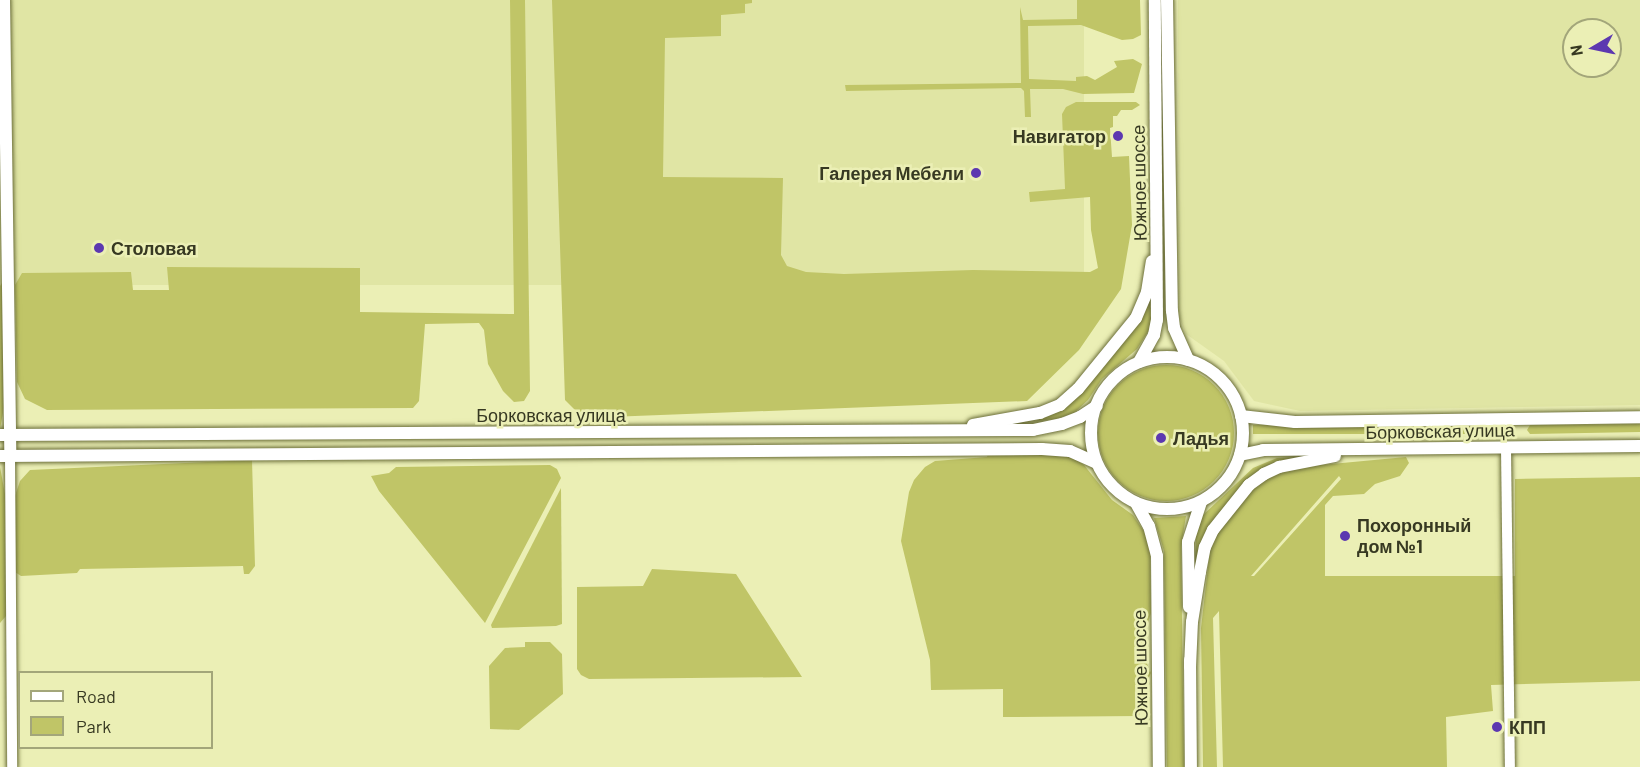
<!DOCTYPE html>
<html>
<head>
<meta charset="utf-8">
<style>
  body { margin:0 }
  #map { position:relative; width:1640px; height:767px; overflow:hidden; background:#ebefb5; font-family:Barlow,sans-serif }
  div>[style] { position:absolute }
  .built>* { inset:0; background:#e0e5a4; transform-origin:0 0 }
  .green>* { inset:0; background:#c0c567; transform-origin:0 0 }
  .round { border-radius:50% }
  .roads { filter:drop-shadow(0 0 2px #6b6e39) drop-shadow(0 0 2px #6b6e39) }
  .minor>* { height:10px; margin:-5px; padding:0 5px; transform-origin:5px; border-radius:5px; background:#fff }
  .major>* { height:12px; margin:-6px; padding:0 6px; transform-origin:6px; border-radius:6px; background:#fff }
  .major>.ring { margin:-6px; padding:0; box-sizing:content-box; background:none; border:12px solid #fff; border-radius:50% }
  .dots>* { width:16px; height:16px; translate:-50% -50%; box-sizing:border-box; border:3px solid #ebefb5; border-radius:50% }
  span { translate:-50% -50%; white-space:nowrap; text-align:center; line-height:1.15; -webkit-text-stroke:5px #ebefb5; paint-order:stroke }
  .poi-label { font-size:18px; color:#373922; font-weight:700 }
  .right { translate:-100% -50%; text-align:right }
  .left { translate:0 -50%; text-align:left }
  .street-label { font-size:18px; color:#373922 }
  .legend { position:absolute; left:18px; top:671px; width:195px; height:78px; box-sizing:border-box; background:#ebefb5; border:2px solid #a3a67a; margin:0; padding:8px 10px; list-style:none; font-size:18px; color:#373922 }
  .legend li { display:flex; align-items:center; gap:12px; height:30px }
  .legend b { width:30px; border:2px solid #a3a67a }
  .north { position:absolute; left:1562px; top:18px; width:60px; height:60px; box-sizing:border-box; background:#ebefb5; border:2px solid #a3a67a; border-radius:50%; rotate:261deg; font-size:16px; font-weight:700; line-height:24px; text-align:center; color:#373922 }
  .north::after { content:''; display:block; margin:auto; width:21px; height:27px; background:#5c38b0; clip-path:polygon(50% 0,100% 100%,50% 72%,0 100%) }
</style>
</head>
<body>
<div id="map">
  <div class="built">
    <div style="left:11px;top:0;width:1073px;height:285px"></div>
    <div style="clip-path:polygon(evenodd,1178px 0,1640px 0,1640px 405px,1300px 411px,1254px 401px,1224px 361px,1186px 334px,1179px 316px,1178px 0,1574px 30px,1610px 30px,1610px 66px,1574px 66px,1574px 30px)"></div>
  </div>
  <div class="green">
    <div style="clip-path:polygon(510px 0,525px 0,530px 391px,524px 401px,514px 402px,503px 391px,488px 364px,484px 330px,479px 323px,425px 324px,419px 401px,413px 408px,47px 410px,25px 399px,17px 382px,15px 285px,22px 273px,131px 272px,133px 290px,169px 290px,167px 267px,360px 268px,360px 312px,514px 314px)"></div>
    <div style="clip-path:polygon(552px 0,752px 0,752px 3px,745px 4px,745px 13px,721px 15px,721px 36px,665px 38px,663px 177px,783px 178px,781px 255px,787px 266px,806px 272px,844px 274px,973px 270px,1090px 272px,1098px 268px,1091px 230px,1090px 197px,1030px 202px,1029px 192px,1065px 189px,1062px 114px,1066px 107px,1076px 102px,1136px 102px,1140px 105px,1132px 110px,1121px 110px,1117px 116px,1113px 116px,1113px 127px,1110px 128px,1112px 157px,1129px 156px,1132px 225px,1121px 289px,1079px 350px,1027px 401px,583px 418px,565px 400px)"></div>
    <div style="clip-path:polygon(1077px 0,1140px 0,1141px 35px,1133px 39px,1122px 40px,1081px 25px,1028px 26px,1029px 79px,1076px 81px,1076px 77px,1087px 76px,1095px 80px,1117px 67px,1114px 61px,1133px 59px,1142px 64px,1134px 93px,1083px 94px,1063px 89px,1030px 89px,1031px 117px,1025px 117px,1024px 91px,1021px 88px,846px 91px,845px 85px,1021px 83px,1020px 7px,1023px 20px,1077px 19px)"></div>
    <div style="clip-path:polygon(2px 283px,4px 407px,0 429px,0 286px)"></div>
    <div style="clip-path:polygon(1151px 287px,1151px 320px,1149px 330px,1137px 349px,1102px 379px,1088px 400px,1074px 413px,1056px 419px,1036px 421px,1067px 405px)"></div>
    <div class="round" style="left:1098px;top:365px;width:136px;height:136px"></div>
    <div style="clip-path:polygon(1640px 424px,1640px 432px,1530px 434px,1527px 430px,1530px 425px)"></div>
    <div style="left:1493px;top:425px;width:9px;height:240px;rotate:90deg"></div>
    <div style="clip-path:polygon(988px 451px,1072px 457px,1084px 465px,1112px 500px,1133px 515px,1147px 536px,1150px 548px,1151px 613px,1146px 629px,1145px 659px,1151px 673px,1144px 687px,1144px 709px,1140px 710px,1139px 716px,1003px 717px,1003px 689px,931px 690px,930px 660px,901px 541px,909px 492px,914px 480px,925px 467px,935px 461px,987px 457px)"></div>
    <div style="clip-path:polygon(evenodd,1406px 457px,1409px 463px,1400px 476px,1375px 484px,1364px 494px,1333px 496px,1325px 505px,1325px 576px,1515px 576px,1515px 479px,1640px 477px,1640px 681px,1491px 685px,1493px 711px,1446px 717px,1447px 767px,1223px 767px,1219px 611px,1213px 618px,1217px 767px,1203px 767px,1201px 628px,1211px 541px,1247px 495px,1271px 475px,1289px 468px,1406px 457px,1339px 476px,1341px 479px,1254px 576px,1251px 576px,1339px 476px)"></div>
    <div style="clip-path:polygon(1277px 458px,1293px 458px,1269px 465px,1248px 482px,1216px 516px,1200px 544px,1196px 564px,1196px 535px,1203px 515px,1253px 468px)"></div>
    <div style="clip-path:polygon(252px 460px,255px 566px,249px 574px,244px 574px,243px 566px,80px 569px,77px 573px,21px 576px,15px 572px,15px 496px,20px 481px,30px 470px)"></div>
    <div style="clip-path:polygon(550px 465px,557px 469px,561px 478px,485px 623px,379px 491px,371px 476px,389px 473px,396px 467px)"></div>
    <div style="clip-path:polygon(0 467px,5px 494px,6px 616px,0 623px)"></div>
    <div style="clip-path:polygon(561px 488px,562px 624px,556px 626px,492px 628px,491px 625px)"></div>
    <div style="clip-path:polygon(1186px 516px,1181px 547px,1184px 767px,1167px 767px,1164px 551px,1154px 518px)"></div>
    <div style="clip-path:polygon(652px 569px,736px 574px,802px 677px,589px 679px,581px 675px,577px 669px,577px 587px,643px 586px)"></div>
    <div style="clip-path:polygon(525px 642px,550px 642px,562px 654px,563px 694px,519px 730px,490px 729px,489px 666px,505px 648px,525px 647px)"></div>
  </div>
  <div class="roads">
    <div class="minor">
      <div style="left:1506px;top:448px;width:319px;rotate:89.3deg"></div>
      <div style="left:10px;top:455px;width:312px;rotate:89.6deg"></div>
    </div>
    <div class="major">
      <div style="left:4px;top:0;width:455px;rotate:89.2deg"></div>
      <div style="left:1167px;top:0;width:311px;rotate:89.1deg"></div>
      <div style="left:1172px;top:311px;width:17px;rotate:83deg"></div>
      <div style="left:1174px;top:328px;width:35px;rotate:66deg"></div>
      <div class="ring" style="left:1091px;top:357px;width:140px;height:140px"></div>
      <div style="left:1139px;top:362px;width:31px;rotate:-61deg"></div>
      <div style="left:1154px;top:335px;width:15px;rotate:-79deg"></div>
      <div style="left:1157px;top:320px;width:320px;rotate:-90.4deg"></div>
      <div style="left:1241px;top:416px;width:54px;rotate:6.3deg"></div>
      <div style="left:1295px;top:422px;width:345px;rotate:-0.8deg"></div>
      <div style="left:973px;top:425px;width:68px;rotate:-10.2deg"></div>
      <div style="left:1040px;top:413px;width:22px;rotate:-22deg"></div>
      <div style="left:1060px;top:405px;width:24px;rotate:-42deg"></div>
      <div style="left:1078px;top:389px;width:92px;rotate:-50.8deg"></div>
      <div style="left:1136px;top:318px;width:28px;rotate:-67deg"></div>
      <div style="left:1147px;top:292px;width:31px;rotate:-81deg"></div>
      <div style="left:0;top:435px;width:1033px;rotate:-0.28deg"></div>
      <div style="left:1033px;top:430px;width:30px;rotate:-12deg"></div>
      <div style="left:1062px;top:424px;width:19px;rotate:-21deg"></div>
      <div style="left:1080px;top:417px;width:20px;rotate:-33deg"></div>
      <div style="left:1240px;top:455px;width:24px;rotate:-12deg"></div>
      <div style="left:1263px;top:450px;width:377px;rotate:-0.6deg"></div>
      <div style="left:0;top:456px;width:1042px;rotate:-0.38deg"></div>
      <div style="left:1042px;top:449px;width:28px;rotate:4deg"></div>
      <div style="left:1070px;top:451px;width:27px;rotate:24deg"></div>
      <div style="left:1136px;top:503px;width:26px;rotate:61deg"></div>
      <div style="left:1149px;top:526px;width:31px;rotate:75deg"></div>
      <div style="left:1157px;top:556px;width:211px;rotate:89.5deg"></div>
      <div style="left:1189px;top:607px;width:65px;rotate:-90.9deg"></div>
      <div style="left:1188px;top:542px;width:42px;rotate:-72deg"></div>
      <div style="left:1190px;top:660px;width:107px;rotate:89.5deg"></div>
      <div style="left:1190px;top:667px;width:45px;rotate:-87.5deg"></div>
      <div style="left:1192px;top:622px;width:51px;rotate:-80.9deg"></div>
      <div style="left:1200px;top:572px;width:25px;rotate:-79deg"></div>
      <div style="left:1205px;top:547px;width:19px;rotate:-65deg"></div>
      <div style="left:1213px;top:530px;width:58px;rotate:-51.3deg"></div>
      <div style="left:1249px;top:485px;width:19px;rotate:-36deg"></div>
      <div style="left:1264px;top:474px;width:17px;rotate:-25deg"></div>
      <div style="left:1279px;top:467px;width:57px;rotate:-11.1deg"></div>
    </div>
  </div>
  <div class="dots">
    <div style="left:1118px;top:136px;background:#5c38b0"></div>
    <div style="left:976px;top:173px;background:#5c38b0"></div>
    <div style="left:99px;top:248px;background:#5c38b0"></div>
    <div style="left:1161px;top:438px;background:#5c38b0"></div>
    <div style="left:1345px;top:536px;background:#5c38b0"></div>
    <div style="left:1497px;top:727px;background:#5c38b0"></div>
  </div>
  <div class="poi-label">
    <span class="right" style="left:1106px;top:136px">Навигатор</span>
    <span class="right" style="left:964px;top:173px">Галерея Мебели</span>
    <span class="left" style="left:111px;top:248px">Столовая</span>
    <span class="left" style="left:1173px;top:438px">Ладья</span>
    <span class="left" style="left:1357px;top:536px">Похоронный<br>дом №1</span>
    <span class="left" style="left:1509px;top:727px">КПП</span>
  </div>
  <div class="street-label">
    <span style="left:1139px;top:183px;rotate:-91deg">Южное шоссе</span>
    <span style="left:551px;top:415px">Борковская улица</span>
    <span style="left:1440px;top:431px;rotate:-1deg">Борковская улица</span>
    <span style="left:1140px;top:668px;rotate:-91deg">Южное шоссе</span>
  </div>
  <ul class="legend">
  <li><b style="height:8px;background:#fff"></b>Road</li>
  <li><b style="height:16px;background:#c0c567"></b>Park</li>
  </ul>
  <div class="north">N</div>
</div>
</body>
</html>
